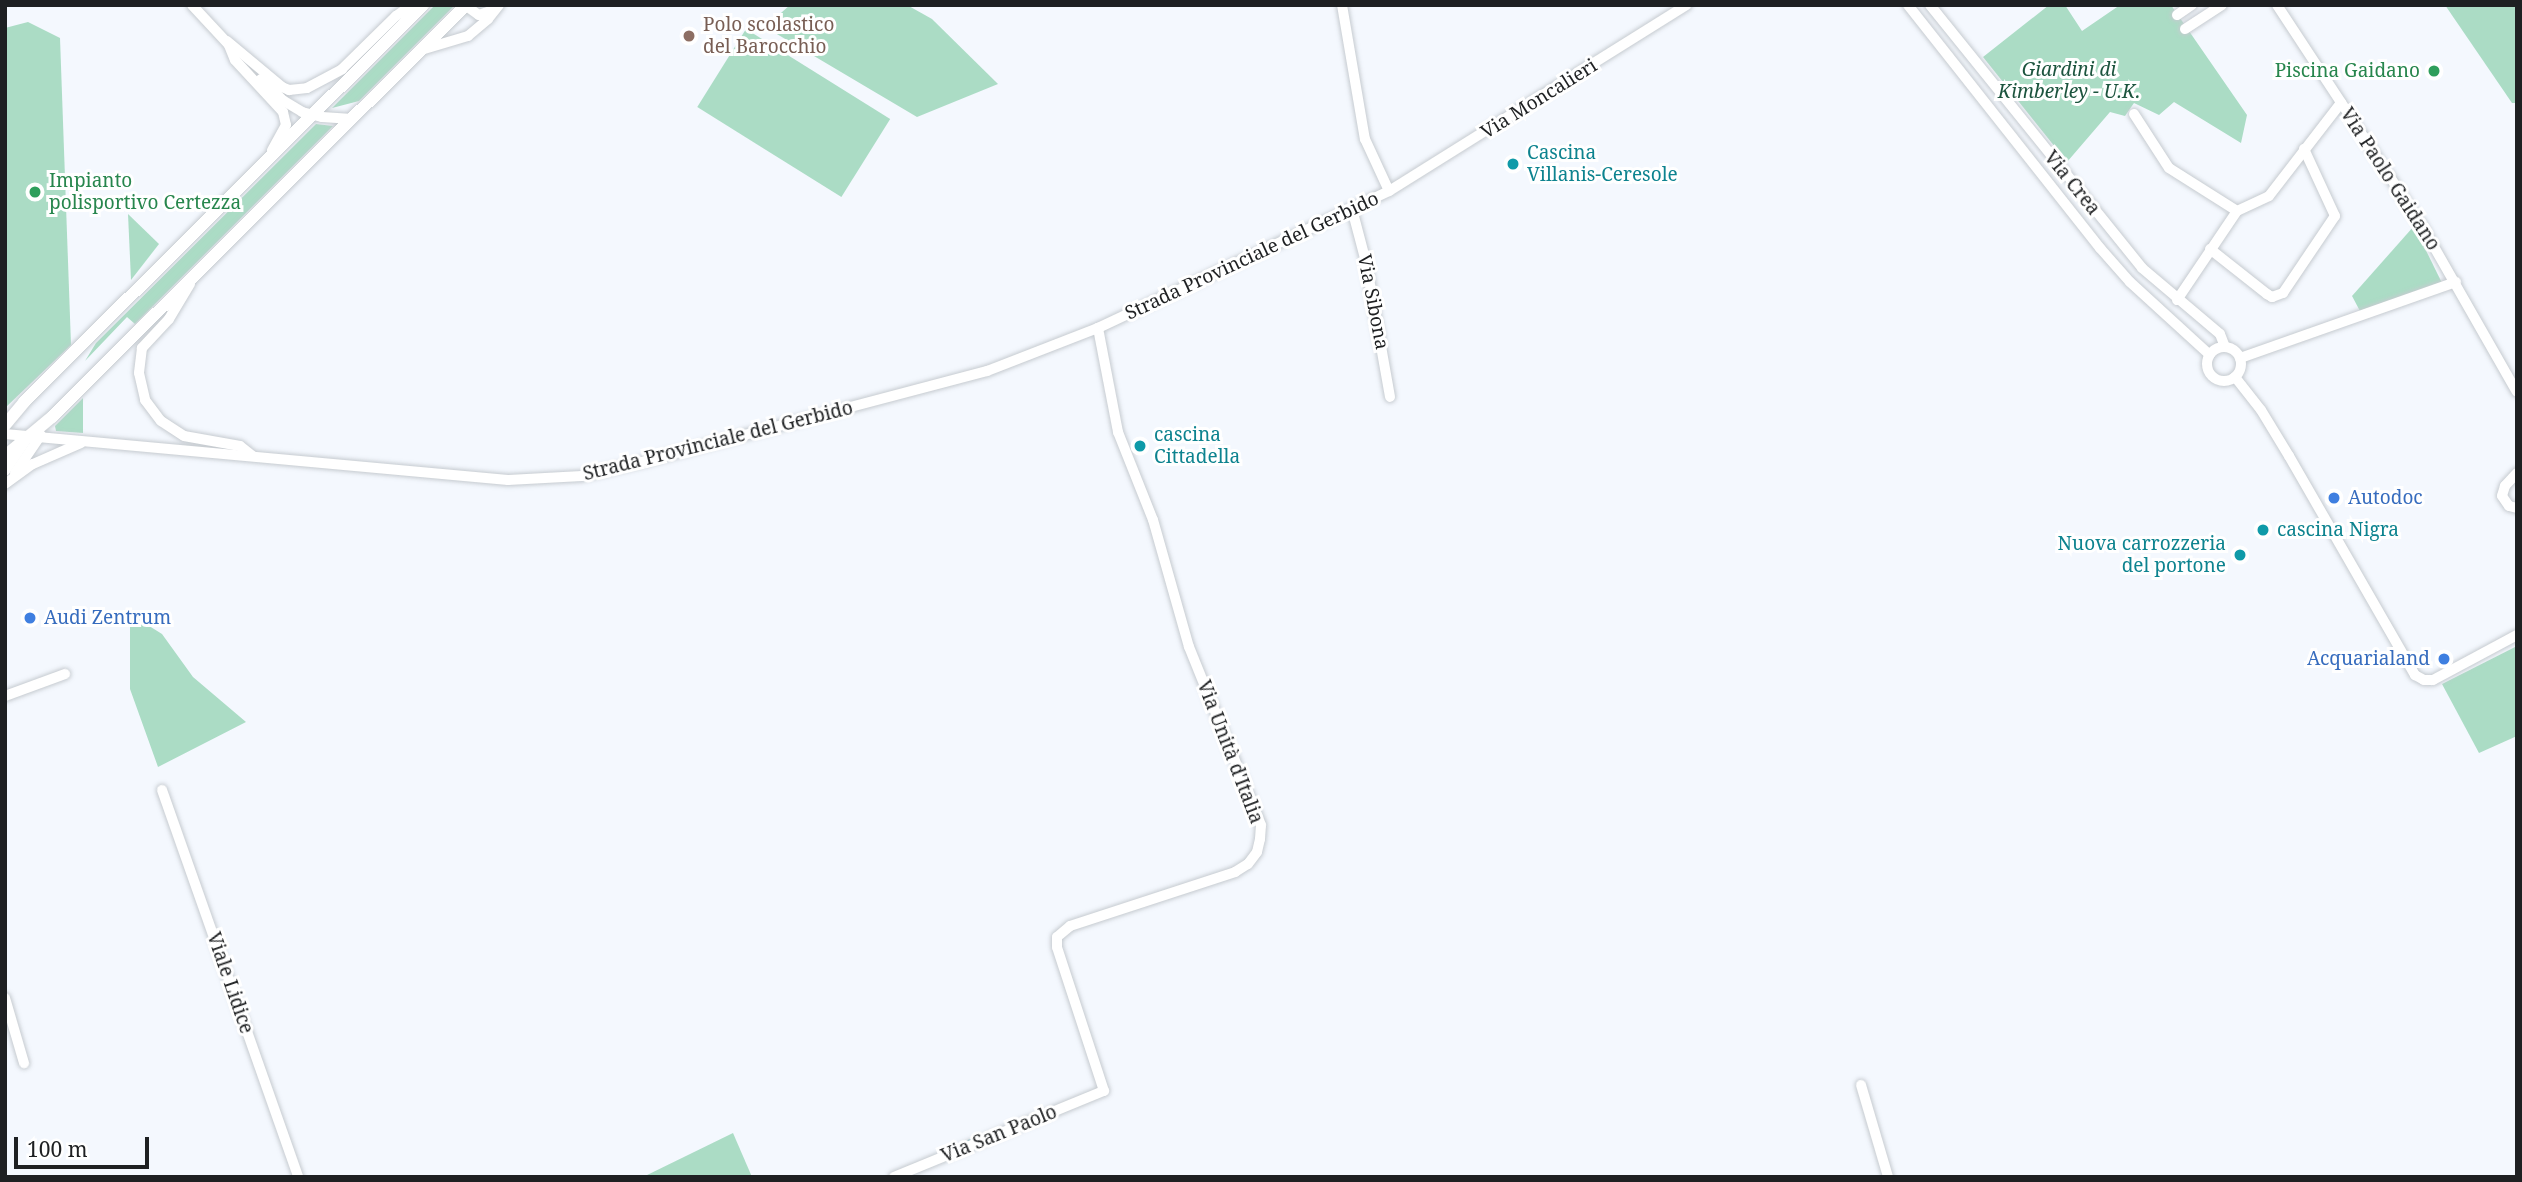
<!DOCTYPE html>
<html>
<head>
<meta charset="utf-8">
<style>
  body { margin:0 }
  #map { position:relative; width:2522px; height:1182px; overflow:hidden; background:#f4f8fe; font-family:"Noto Serif",serif }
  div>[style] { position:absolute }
  .green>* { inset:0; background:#abdcc5; transform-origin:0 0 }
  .stream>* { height:2.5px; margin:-1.25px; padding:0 1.25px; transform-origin:1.25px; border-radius:1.25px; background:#51aab3 }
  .roads { filter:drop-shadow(0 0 2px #c6cbd0) drop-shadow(0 0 2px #c6cbd0) }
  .minor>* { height:10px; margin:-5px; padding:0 5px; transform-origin:5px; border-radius:5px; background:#fff }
  .minor>.ring { margin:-5px; padding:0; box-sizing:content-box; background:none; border:10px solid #fff; border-radius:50% }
  .major>* { height:12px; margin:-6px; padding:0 6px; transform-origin:6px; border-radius:6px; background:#fff }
  .dots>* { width:19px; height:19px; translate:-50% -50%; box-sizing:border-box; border:4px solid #fff; border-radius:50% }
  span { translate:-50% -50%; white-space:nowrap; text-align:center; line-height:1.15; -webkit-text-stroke:6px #fff; paint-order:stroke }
  .education-label { font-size:19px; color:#785e54 }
  .left { translate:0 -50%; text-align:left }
  .park-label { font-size:19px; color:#1c543e; font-style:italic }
  .leisure-label { font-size:19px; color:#27864d }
  .right { translate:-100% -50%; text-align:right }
  .street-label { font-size:19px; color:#1e2022 }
  .culture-label { font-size:19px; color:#0d838f }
  .shop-label { font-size:19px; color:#366cbe }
  .frame { position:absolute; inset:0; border:7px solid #1e2022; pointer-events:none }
  .scale { position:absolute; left:14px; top:1137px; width:135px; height:32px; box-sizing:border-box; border:4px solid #1e2022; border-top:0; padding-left:9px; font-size:21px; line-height:24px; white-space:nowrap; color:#1e2022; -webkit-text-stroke:5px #fff; paint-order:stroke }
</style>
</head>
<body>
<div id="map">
  <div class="green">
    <div style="clip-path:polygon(435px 5px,455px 5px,359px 101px,332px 108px)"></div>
    <div style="clip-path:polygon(790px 5px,907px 5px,932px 19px,998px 84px,917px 117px,765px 27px)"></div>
    <div style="clip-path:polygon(2049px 5px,2065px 5px,2082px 31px,2120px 5px,2171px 5px,2247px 115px,2241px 143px,2174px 102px,2159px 115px,2134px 103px,2125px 116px,2110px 112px,2067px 162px,1983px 57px)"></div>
    <div style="clip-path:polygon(2445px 5px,2517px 5px,2517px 103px,2512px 103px)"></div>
    <div style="clip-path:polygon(28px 22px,60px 38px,71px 345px,5px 408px,5px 28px)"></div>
    <div style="left:746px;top:29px;width:170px;height:92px;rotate:32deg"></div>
    <div style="clip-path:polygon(316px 124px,333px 126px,135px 324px,127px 317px,85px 361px,96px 343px)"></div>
    <div style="clip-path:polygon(128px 214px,159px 244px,131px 280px)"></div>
    <div style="clip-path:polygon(2414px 226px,2442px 283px,2360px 311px,2352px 296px)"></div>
    <div style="clip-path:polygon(83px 398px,83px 433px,56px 431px,55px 426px)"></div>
    <div style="clip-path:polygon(130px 614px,162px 634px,193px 677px,246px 722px,158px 767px,130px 689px)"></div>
    <div style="clip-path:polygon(2517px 646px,2517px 736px,2479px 753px,2442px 684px)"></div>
    <div style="clip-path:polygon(733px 1133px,752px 1177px,643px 1177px)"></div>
  </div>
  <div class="stream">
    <div style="left:968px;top:1141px;width:25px;rotate:-21deg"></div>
  </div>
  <div class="roads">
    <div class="minor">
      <div style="left:192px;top:5px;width:57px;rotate:47.1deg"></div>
      <div style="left:465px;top:5px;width:17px;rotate:36deg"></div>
      <div style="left:479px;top:15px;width:15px;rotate:-20deg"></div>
      <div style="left:1342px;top:5px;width:136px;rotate:80.3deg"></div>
      <div style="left:1365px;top:139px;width:57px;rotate:65.2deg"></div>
      <div style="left:1908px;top:5px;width:310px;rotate:51.7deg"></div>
      <div style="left:2100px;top:248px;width:45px;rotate:48.6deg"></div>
      <div style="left:2130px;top:282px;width:108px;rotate:42.4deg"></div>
      <div style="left:1930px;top:5px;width:338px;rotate:51.1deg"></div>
      <div style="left:2142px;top:268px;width:102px;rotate:40.2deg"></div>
      <div style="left:2220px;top:334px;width:14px;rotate:69deg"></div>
      <div style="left:2277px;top:5px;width:262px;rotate:56.7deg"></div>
      <div style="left:2421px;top:224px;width:193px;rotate:60.3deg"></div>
      <div style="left:2177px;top:15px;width:18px;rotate:-34deg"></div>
      <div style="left:2185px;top:29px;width:44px;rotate:-33deg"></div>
      <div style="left:227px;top:41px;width:72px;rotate:39.9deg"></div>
      <div style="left:282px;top:87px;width:8px;rotate:23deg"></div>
      <div style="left:289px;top:90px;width:18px;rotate:-6deg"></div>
      <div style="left:307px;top:88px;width:40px;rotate:-28deg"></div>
      <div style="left:342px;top:69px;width:76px;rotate:-44.5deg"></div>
      <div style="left:396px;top:16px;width:19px;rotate:-35deg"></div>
      <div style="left:228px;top:43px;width:18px;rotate:68deg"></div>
      <div style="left:235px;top:60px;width:71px;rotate:47.3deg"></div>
      <div style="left:283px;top:112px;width:13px;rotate:77deg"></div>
      <div style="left:286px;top:125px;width:29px;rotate:119deg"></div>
      <div style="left:421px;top:50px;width:49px;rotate:-16.6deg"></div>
      <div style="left:468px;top:36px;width:26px;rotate:-40deg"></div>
      <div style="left:488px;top:19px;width:18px;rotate:-52deg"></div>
      <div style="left:261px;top:79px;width:32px;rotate:44deg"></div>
      <div style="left:284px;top:101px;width:21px;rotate:31deg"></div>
      <div style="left:302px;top:112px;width:21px;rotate:14deg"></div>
      <div style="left:322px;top:117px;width:30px;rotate:4deg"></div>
      <div style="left:2134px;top:114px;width:64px;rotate:57.1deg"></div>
      <div style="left:2169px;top:168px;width:80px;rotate:32.3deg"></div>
      <div style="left:1352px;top:209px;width:55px;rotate:75.2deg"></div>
      <div style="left:1366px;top:262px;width:137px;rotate:79.9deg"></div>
      <div style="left:2210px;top:249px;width:73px;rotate:38.3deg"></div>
      <div style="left:2267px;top:294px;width:6px;rotate:31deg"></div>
      <div style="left:2272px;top:297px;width:12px;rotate:-20deg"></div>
      <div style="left:2283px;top:293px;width:93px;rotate:-56deg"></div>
      <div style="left:2335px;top:216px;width:74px;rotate:-114.8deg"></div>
      <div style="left:190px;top:284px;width:41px;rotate:121deg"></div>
      <div style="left:169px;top:319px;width:40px;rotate:133deg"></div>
      <div style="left:142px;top:348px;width:25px;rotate:97deg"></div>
      <div style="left:139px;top:373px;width:28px;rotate:77deg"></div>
      <div style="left:145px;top:400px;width:26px;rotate:53deg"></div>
      <div style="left:161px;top:421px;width:27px;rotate:33deg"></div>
      <div style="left:184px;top:436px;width:57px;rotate:10.1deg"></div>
      <div style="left:240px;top:446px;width:16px;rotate:38deg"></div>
      <div style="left:2177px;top:300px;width:107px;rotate:-56deg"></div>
      <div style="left:2237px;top:211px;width:35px;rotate:-25deg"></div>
      <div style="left:2269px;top:196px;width:118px;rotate:-52.3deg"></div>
      <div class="ring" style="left:2207px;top:347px;width:24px;height:24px"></div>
      <div style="left:2240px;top:358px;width:229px;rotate:-19.4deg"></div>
      <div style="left:2235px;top:377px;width:42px;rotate:51.8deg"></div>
      <div style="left:2261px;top:410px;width:54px;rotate:58.7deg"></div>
      <div style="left:2289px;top:456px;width:253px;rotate:60.1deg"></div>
      <div style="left:2415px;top:675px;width:10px;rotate:29deg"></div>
      <div style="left:2424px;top:680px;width:9px"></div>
      <div style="left:2433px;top:680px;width:95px;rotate:-28.2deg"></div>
      <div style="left:5px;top:434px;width:505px;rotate:5.23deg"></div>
      <div style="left:508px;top:480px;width:74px;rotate:-3.1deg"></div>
      <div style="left:582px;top:476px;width:66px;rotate:-13.2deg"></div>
      <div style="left:646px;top:461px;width:353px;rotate:-14.8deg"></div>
      <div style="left:987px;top:371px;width:119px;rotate:-21.2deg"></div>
      <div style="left:1098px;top:328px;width:322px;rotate:-25.2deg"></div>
      <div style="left:1389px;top:191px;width:351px;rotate:-32deg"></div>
      <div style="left:5px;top:471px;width:36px;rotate:-56deg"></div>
      <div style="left:15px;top:473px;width:46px;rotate:-55.6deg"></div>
      <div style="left:2517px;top:473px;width:18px;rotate:133deg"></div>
      <div style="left:2505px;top:486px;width:10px;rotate:107deg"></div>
      <div style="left:2502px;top:496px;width:12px;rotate:55deg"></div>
      <div style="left:2509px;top:506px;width:8px;rotate:14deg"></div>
      <div style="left:5px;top:484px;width:34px;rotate:-36deg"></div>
      <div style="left:33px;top:464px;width:52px;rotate:-23.6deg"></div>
      <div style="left:5px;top:696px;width:64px;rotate:-20.1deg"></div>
      <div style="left:162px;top:790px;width:410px;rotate:70.6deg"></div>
      <div style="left:5px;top:998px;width:68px;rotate:73.7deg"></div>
      <div style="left:1861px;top:1085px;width:96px;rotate:73.6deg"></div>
      <div style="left:894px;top:1177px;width:227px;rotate:-22.3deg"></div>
      <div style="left:1104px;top:1091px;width:151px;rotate:-108.1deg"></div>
      <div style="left:1057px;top:947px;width:10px;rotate:-90deg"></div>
      <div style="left:1057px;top:937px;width:17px;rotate:-40deg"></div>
      <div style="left:1070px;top:926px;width:174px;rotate:-18.1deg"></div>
      <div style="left:1235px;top:872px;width:15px;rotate:-32deg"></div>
      <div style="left:1248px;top:864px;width:15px;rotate:-53deg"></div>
      <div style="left:1257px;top:852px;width:13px;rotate:-77deg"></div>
      <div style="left:1260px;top:839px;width:14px;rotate:-86deg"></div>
      <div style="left:1261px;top:825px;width:192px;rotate:-112deg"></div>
      <div style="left:1189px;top:647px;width:132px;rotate:-105.8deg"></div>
      <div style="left:1153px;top:520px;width:95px;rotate:-111.7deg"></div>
      <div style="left:1118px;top:432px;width:106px;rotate:-100.9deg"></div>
    </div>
    <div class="major">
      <div style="left:5px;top:425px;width:30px;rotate:-50deg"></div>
      <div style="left:24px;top:402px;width:563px;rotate:-44.86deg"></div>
      <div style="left:5px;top:456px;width:61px;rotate:-39.7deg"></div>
      <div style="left:52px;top:417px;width:584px;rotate:-44.86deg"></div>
    </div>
  </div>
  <div class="dots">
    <div style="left:689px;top:36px;background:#8d6e63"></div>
    <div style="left:2434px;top:71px;background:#2e9e5b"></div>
    <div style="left:1513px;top:164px;background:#0f9aa8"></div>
    <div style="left:35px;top:192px;background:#2e9e5b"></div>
    <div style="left:1140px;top:446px;background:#0f9aa8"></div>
    <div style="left:2334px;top:498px;background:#3f7fe0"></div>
    <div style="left:2263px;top:530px;background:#0f9aa8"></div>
    <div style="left:2240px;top:555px;background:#0f9aa8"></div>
    <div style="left:30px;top:618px;background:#3f7fe0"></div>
    <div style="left:2444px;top:659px;background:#3f7fe0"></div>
  </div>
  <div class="education-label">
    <span class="left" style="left:703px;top:36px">Polo scolastico<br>del Barocchio</span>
  </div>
  <div class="park-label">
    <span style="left:2069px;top:81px">Giardini di<br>Kimberley - U.K.</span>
  </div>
  <div class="leisure-label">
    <span class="right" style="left:2420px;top:71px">Piscina Gaidano</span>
    <span class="left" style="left:49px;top:192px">Impianto<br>polisportivo Certezza</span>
  </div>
  <div class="street-label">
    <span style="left:1539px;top:99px;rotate:-32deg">Via Moncalieri</span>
    <span style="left:2390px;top:179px;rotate:57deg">Via Paolo Gaidano</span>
    <span style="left:2072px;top:183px;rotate:51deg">Via Crea</span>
    <span style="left:1252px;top:256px;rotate:-25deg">Strada Provinciale del Gerbido</span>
    <span style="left:1373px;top:302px;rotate:79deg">Via Sibona</span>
    <span style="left:718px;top:441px;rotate:-14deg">Strada Provinciale del Gerbido</span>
    <span style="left:1230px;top:752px;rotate:69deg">Via Unità d'Italia</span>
    <span style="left:230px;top:983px;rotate:71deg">Viale Lidice</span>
    <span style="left:999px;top:1134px;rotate:-22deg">Via San Paolo</span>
  </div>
  <div class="culture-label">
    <span class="left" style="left:1527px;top:164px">Cascina<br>Villanis-Ceresole</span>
    <span class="left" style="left:1154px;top:446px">cascina<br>Cittadella</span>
    <span class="left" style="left:2277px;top:530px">cascina Nigra</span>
    <span class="right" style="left:2226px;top:555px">Nuova carrozzeria<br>del portone</span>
  </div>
  <div class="shop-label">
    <span class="left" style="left:2348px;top:498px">Autodoc</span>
    <span class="left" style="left:44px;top:618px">Audi Zentrum</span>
    <span class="right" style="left:2430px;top:659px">Acquarialand</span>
  </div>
  <div class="frame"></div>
  <div class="scale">100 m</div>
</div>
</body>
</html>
